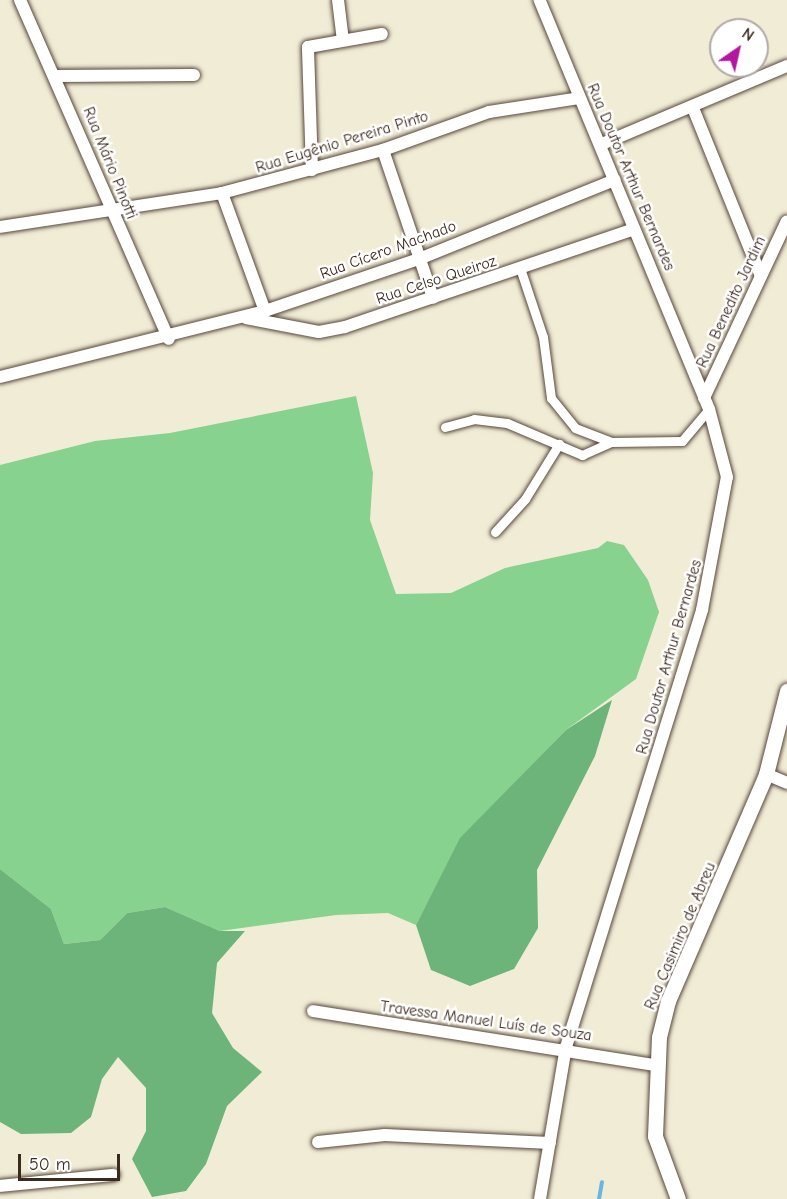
<!DOCTYPE html>
<html>
<head>
<meta charset="utf-8">
<style>
  body { margin:0 }
  #map { position:relative; width:787px; height:1199px; overflow:hidden; background:#f1ecd6; font-family:"Comic Neue",sans-serif }
  div>[style] { position:absolute }
  .green>* { inset:0; background:#87d28f }
  .forest>* { inset:0; background:#6db47a }
  .stream>* { height:4px; margin:-2px; padding:0 2px; transform-origin:2px; border-radius:2px; background:#69b5e2 }
  .roads { filter:drop-shadow(0 0 2px #56473a) drop-shadow(0 0 2px #56473a) }
  .pedestrian>* { height:9px; margin:-4.5px; padding:0 4.5px; transform-origin:4.5px; border-radius:4.5px; background:#fff }
  .minor>* { height:12px; margin:-6px; padding:0 6px; transform-origin:6px; border-radius:6px; background:#fff }
  .tertiary>* { height:15px; margin:-7.5px; padding:0 7.5px; transform-origin:7.5px; border-radius:7.5px; background:#fff }
  span { translate:-50% -50%; white-space:nowrap; text-align:center; line-height:1.15; -webkit-text-stroke:5px #fff; paint-order:stroke }
  .street-label { font-size:16px; color:#3b2a1e }
  .north { position:absolute; left:709px; top:18px; width:60px; height:60px; box-sizing:border-box; background:#fff; border:2px solid #b1aaa5; border-radius:50%; rotate:34deg; font-size:16px; font-weight:700; line-height:24px; text-align:center; color:#3b2a1e }
  .north::after { content:''; display:block; margin:auto; width:21px; height:27px; background:#b5179e; clip-path:polygon(50% 0,100% 100%,50% 72%,0 100%) }
  .scale { position:absolute; left:18px; top:1154px; width:102px; height:27px; box-sizing:border-box; border:3px solid #3b2a1e; border-top:0; padding-left:8px; font-size:18px; line-height:21px; white-space:nowrap; color:#3b2a1e; -webkit-text-stroke:4px #fff; paint-order:stroke }
</style>
</head>
<body>
<div id="map">
  <div class="green">
    <div style="clip-path:polygon(356px 396px,373px 473px,370px 520px,396px 594px,451px 593px,505px 568px,598px 548px,607px 541px,624px 545px,648px 580px,659px 612px,636px 679px,566px 730px,461px 838px,416px 925px,388px 913px,336px 915px,220px 931px,165px 907px,127px 913px,100px 940px,64px 944px,51px 909px,0 869px,0 465px,95px 441px,170px 433px)"></div>
  </div>
  <div class="forest">
    <div style="clip-path:polygon(612px 700px,595px 756px,537px 870px,538px 928px,514px 969px,470px 986px,431px 970px,416px 925px,460px 838px,566px 730px)"></div>
    <div style="clip-path:polygon(0 869px,51px 909px,64px 944px,100px 940px,127px 913px,165px 907px,220px 931px,245px 931px,217px 963px,212px 1013px,233px 1048px,262px 1072px,227px 1106px,206px 1164px,186px 1191px,152px 1197px,132px 1159px,146px 1131px,146px 1088px,118px 1057px,102px 1079px,91px 1117px,71px 1133px,21px 1134px,0 1122px)"></div>
  </div>
  <div class="stream">
    <div style="left:599px;top:1199px;width:17px;rotate:-80deg"></div>
  </div>
  <div class="roads">
    <div class="pedestrian">
      <div style="left:521px;top:271px;width:70px;rotate:71.6deg"></div>
      <div style="left:543px;top:337px;width:62px;rotate:82.5deg"></div>
      <div style="left:551px;top:398px;width:38px;rotate:51deg"></div>
      <div style="left:575px;top:428px;width:39px;rotate:21deg"></div>
      <div style="left:611px;top:442px;width:71px;rotate:-0.8deg"></div>
      <div style="left:682px;top:441px;width:42px;rotate:-49.8deg"></div>
      <div style="left:445px;top:427px;width:30px;rotate:-15deg"></div>
      <div style="left:474px;top:419px;width:33px;rotate:7deg"></div>
      <div style="left:507px;top:423px;width:82px;rotate:23.1deg"></div>
      <div style="left:582px;top:455px;width:32px;rotate:-24deg"></div>
      <div style="left:495px;top:532px;width:45px;rotate:-47.7deg"></div>
      <div style="left:525px;top:499px;width:65px;rotate:-58.3deg"></div>
    </div>
    <div class="minor">
      <div style="left:20px;top:0;width:370px;rotate:66.3deg"></div>
      <div style="left:338px;top:0;width:39px;rotate:83deg"></div>
      <div style="left:56px;top:76px;width:138px;rotate:-0.4deg"></div>
      <div style="left:693px;top:108px;width:181px;rotate:68deg"></div>
      <div style="left:602px;top:144px;width:201px;rotate:-22.9deg"></div>
      <div style="left:383px;top:150px;width:156px;rotate:71.3deg"></div>
      <div style="left:312px;top:170px;width:123px;rotate:-91.9deg"></div>
      <div style="left:308px;top:47px;width:75px;rotate:-10deg"></div>
      <div style="left:222px;top:193px;width:126px;rotate:70deg"></div>
      <div style="left:0;top:227px;width:225px;rotate:-8.7deg"></div>
      <div style="left:222px;top:193px;width:167px;rotate:-15deg"></div>
      <div style="left:383px;top:150px;width:113px;rotate:-19.7deg"></div>
      <div style="left:489px;top:112px;width:91px;rotate:-8.8deg"></div>
      <div style="left:246px;top:318px;width:74px;rotate:10.9deg"></div>
      <div style="left:319px;top:332px;width:26px;rotate:-11deg"></div>
      <div style="left:345px;top:327px;width:305px;rotate:-18.7deg"></div>
      <div style="left:0;top:377px;width:273px;rotate:-14deg"></div>
      <div style="left:265px;top:311px;width:163px;rotate:-18.7deg"></div>
      <div style="left:419px;top:259px;width:211px;rotate:-22deg"></div>
      <div style="left:704px;top:398px;width:195px;rotate:-64.9deg"></div>
      <div style="left:766px;top:774px;width:23px;rotate:23deg"></div>
      <div style="left:313px;top:1011px;width:345px;rotate:9deg"></div>
      <div style="left:318px;top:1142px;width:67px;rotate:-6deg"></div>
      <div style="left:385px;top:1135px;width:165px;rotate:2.8deg"></div>
      <div style="left:0;top:1186px;width:114px;rotate:-5.6deg"></div>
      <div style="left:540px;top:1199px;width:154px;rotate:-80.3deg"></div>
      <div style="left:566px;top:1047px;width:458px;rotate:-72.7deg"></div>
      <div style="left:702px;top:610px;width:135px;rotate:-79.4deg"></div>
      <div style="left:727px;top:477px;width:70px;rotate:-104.8deg"></div>
      <div style="left:709px;top:409px;width:443px;rotate:-112.5deg"></div>
    </div>
    <div class="tertiary">
      <div style="left:678px;top:1199px;width:67px;rotate:-110.1deg"></div>
      <div style="left:655px;top:1136px;width:99px;rotate:-87.7deg"></div>
      <div style="left:659px;top:1037px;width:37px;rotate:-76deg"></div>
      <div style="left:668px;top:1001px;width:247px;rotate:-66.6deg"></div>
      <div style="left:766px;top:774px;width:86px;rotate:-75.8deg"></div>
    </div>
  </div>
  <div class="street-label">
    <span style="left:342px;top:142px;rotate:-17deg">Rua Eugênio Pereira Pinto</span>
    <span style="left:110px;top:163px;rotate:68deg">Rua Mário Pinotti</span>
    <span style="left:631px;top:177px;rotate:67deg">Rua Doutor Arthur Bernardes</span>
    <span style="left:388px;top:250px;rotate:-20deg">Rua Cícero Machado</span>
    <span style="left:436px;top:280px;rotate:-18deg">Rua Celso Queiroz</span>
    <span style="left:731px;top:302px;rotate:-65deg">Rua Benedito Jardim</span>
    <span style="left:669px;top:657px;rotate:-74deg">Rua Doutor Arthur Bernardes</span>
    <span style="left:680px;top:936px;rotate:-67deg">Rua Casimiro de Abreu</span>
    <span style="left:486px;top:1021px;rotate:8deg">Travessa Manuel Luís de Souza</span>
  </div>
  <div class="north">N</div>
  <div class="scale">50 m</div>
</div>
</body>
</html>
